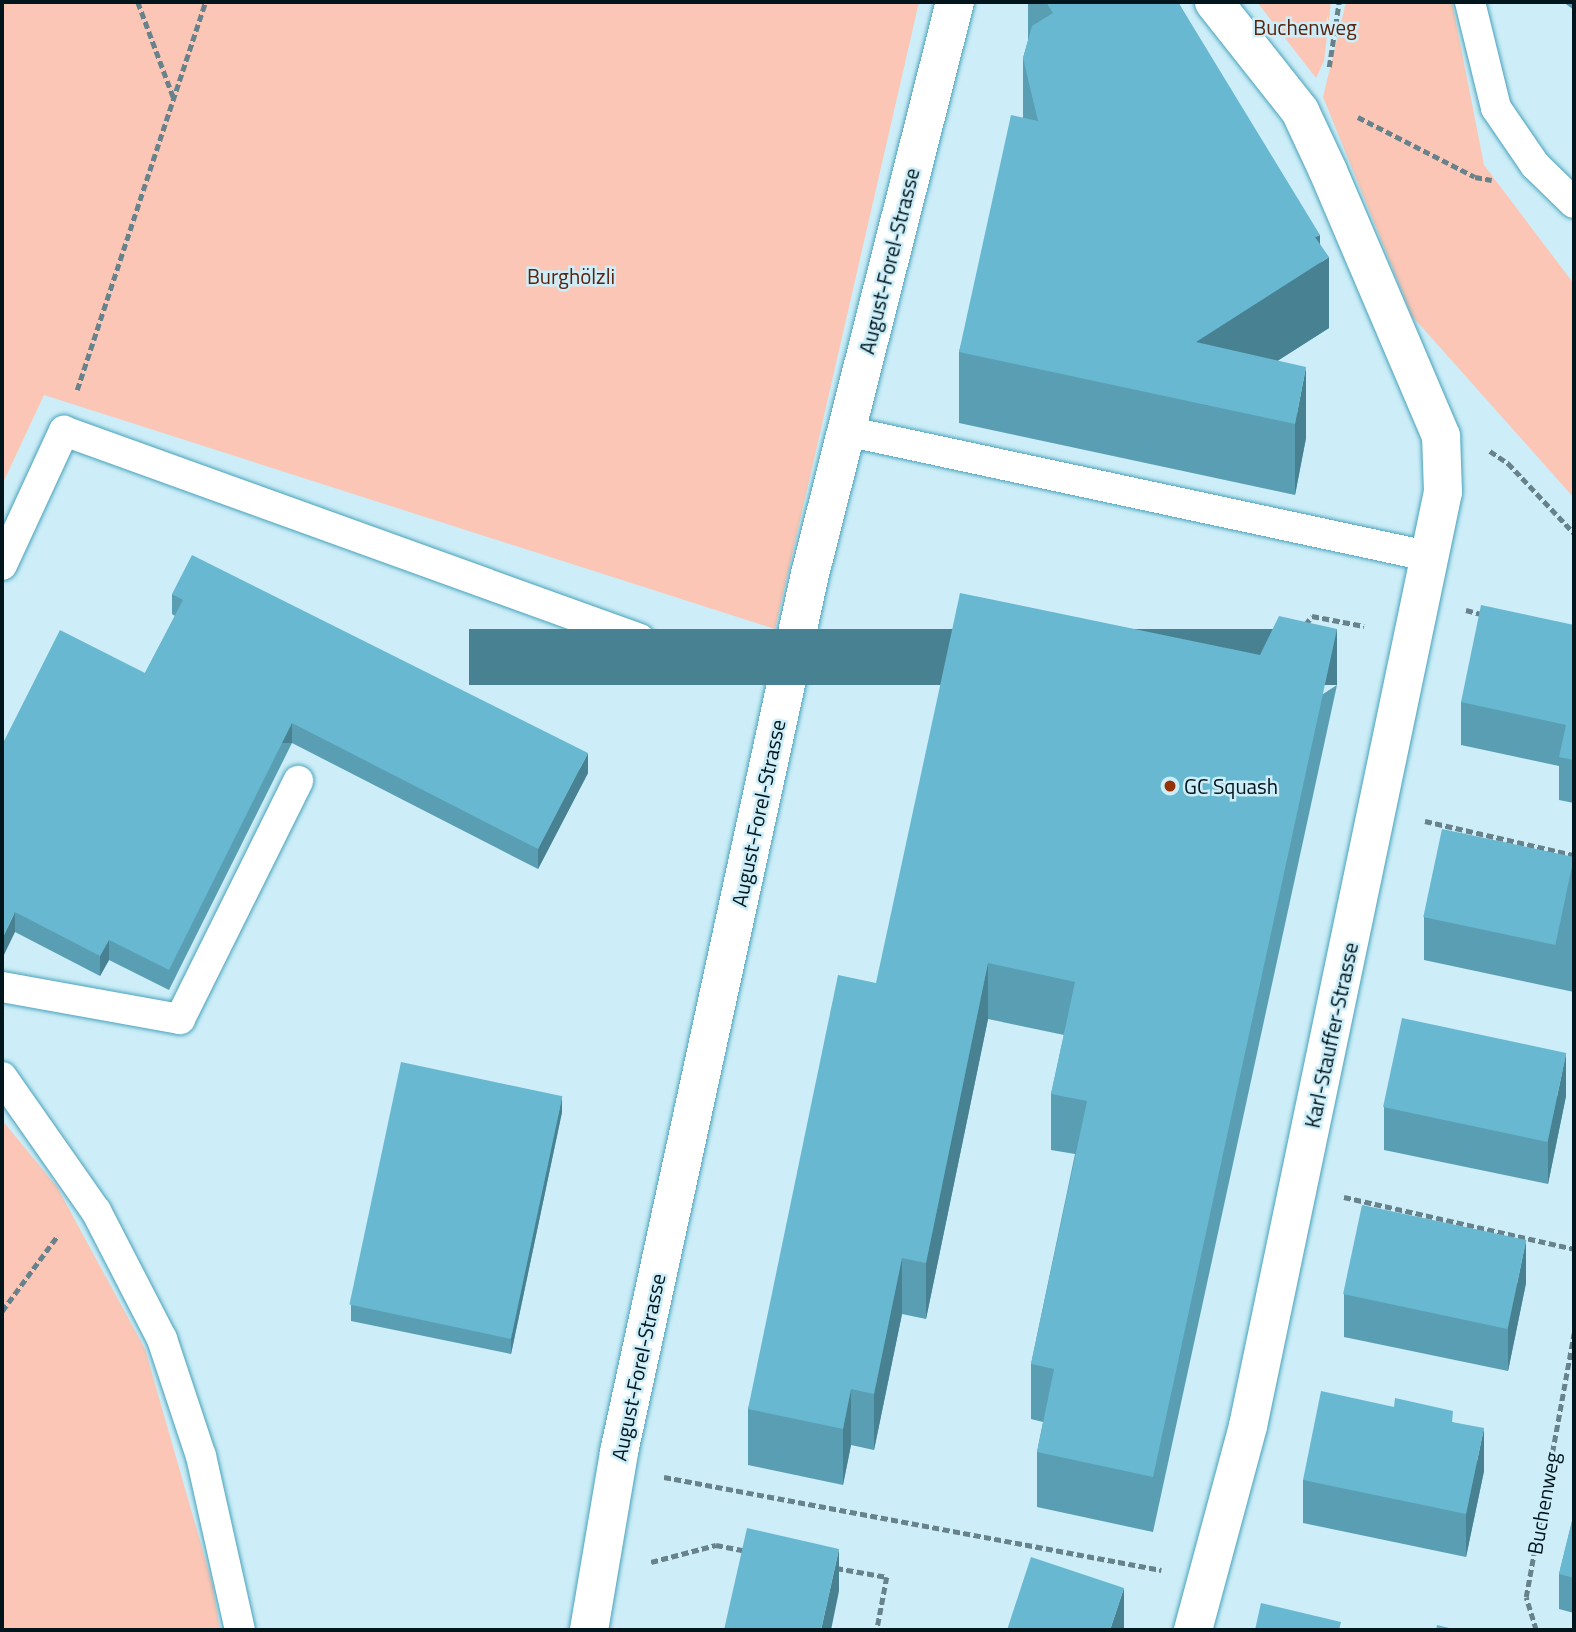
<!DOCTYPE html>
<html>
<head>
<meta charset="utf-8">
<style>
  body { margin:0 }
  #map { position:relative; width:1576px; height:1632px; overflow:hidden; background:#cdeef8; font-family:"Titillium Web",sans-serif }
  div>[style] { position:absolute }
  .green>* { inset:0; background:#fbc6b5 }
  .path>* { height:4.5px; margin-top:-2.25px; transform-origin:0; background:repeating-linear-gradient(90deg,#67828b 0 7px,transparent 0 10.5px) }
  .roads { filter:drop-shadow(0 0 2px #48a2bb) drop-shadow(0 0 2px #48a2bb) }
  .lane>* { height:30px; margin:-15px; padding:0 15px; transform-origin:15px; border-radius:15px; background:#fff }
  .street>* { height:38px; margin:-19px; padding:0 19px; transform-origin:19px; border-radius:19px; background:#fff }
  .wall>* { inset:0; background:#599eb3 }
  .shaded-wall>* { inset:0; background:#488192; transform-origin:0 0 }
  .building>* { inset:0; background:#67b8d0; transform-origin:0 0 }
  .dots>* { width:19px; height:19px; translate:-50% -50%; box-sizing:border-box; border:4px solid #cdeef8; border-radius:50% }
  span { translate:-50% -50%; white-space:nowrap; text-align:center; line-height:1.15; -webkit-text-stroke:5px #cdeef8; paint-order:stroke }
  .park-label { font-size:21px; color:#5c210b }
  .street-label { font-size:21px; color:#00151c }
  .poi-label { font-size:21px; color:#00151c }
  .left { translate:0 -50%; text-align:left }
  .frame { position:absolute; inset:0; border:4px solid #00151c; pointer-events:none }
</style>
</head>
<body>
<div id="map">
  <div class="green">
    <div style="clip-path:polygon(2px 2px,919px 2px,775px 629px,44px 395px,2px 485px)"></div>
    <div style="clip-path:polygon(1257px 2px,1331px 2px,1324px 61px,1316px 78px)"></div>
    <div style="clip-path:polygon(1346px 2px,1452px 2px,1484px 165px,1574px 284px,1574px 498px,1412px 316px,1323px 97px)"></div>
    <div style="clip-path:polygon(2px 1120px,57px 1187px,145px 1349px,213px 1586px,220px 1630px,2px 1630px)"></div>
  </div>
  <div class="path">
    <div style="left:138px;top:2px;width:103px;rotate:69.6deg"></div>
    <div style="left:1329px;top:67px;width:66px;rotate:-81.3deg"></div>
    <div style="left:1358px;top:117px;width:131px;rotate:27.1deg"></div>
    <div style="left:1475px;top:177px;width:17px;rotate:10deg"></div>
    <div style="left:77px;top:390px;width:409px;rotate:-71.7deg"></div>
    <div style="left:1490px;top:451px;width:22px;rotate:34deg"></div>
    <div style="left:1508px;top:463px;width:96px;rotate:46.7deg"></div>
    <div style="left:1466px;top:610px;width:20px;rotate:15deg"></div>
    <div style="left:1305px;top:625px;width:11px;rotate:-52deg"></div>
    <div style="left:1312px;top:616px;width:53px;rotate:10.9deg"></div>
    <div style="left:1425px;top:821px;width:153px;rotate:12.9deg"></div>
    <div style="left:1344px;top:1197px;width:236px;rotate:12.7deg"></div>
    <div style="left:2px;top:1311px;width:94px;rotate:-53.6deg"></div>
    <div style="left:664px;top:1477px;width:506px;rotate:10.6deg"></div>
    <div style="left:651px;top:1562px;width:67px;rotate:-14.7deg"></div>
    <div style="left:716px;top:1545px;width:33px;rotate:11deg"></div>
    <div style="left:836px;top:1568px;width:52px;rotate:10deg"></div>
    <div style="left:887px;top:1577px;width:54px;rotate:100.7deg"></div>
    <div style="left:1536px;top:1630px;width:34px;rotate:-107deg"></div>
    <div style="left:1526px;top:1597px;width:268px;rotate:-79.7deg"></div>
  </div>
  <div class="roads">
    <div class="lane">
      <div style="left:1470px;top:2px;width:109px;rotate:76.2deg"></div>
      <div style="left:1496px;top:108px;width:69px;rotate:55.6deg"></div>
      <div style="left:1535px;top:165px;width:54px;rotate:44.3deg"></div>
      <div style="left:846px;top:431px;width:599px;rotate:12.13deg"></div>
      <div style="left:2px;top:565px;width:148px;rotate:-65.2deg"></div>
      <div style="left:64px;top:431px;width:612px;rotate:19.86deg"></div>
      <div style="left:2px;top:987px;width:181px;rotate:10.2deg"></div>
      <div style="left:180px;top:1019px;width:266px;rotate:-63.6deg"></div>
      <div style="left:2px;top:1077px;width:164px;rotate:55deg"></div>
      <div style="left:96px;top:1211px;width:144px;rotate:62.7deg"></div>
      <div style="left:162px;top:1339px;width:123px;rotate:71.6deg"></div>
      <div style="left:201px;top:1456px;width:178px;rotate:77.4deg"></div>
    </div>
    <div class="street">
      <div style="left:589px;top:1630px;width:181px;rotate:-80.4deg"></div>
      <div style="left:619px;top:1452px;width:899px;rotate:-77.73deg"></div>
      <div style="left:810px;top:574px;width:590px;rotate:-75.78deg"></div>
      <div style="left:1193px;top:1630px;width:211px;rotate:-74.9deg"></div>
      <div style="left:1248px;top:1426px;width:954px;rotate:-78.21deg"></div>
      <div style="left:1443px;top:492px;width:56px;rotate:-92deg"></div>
      <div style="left:1441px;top:436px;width:288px;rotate:-113.1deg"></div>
      <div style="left:1328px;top:171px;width:66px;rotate:-115deg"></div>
      <div style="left:1300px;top:111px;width:139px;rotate:-128.3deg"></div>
    </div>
  </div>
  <div class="wall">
    <div style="clip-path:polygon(1028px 2px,1178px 2px,1320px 243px,1329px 328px,1277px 361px,1306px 438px,1295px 495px,959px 423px,959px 352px,1023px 117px,1023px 58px,1028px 41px)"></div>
    <div style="clip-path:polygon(1563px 2px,1574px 2px,1574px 10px)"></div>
    <div style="clip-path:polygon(172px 594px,588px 773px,538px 869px,292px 743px,169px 990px,109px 960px,100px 976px,15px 932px,2px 745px,145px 673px,175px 616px,172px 614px)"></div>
    <div style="clip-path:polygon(1574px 625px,1574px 803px,1559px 800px,1559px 766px,1461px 745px,1461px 702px)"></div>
    <div style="clip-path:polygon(1337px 685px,1153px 1532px,1037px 1507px,1037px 1452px,1043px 1422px,1031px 1419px,1031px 1364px,1075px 1154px,1051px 1150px,1051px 1094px,1064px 1035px,988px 1019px,926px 1319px,902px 1314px,874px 1450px,851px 1445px,843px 1485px,748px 1465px,748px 1409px,876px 983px)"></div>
    <div style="clip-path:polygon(1574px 856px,1574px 992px,1424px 960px,1424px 917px)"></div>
    <div style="clip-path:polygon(1566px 1096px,1548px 1184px,1384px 1150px,1384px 1107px)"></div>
    <div style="clip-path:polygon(562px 1112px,511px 1354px,351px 1321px,351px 1305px)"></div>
    <div style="clip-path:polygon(1526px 1283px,1508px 1371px,1344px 1337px,1344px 1294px)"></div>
    <div style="clip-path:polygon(1453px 1422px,1484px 1471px,1466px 1557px,1303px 1523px,1303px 1480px)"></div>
    <div style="clip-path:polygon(1574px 1513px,1574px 1613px,1559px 1609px,1559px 1574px)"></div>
  </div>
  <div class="shaded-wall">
    <div style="clip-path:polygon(1320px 235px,1320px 263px,1329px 257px,1329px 328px,1207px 406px,1196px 342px,1315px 237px)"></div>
    <div style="clip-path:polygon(1306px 367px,1306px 438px,1295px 495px,1295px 424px)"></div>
    <div style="left:1337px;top:629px;width:56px;height:868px;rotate:90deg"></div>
    <div style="left:292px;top:723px;width:20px;height:276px;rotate:90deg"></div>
    <div style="clip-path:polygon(588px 753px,588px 773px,538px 869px,538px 849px)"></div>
    <div style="clip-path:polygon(15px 912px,15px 932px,2px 959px,2px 939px)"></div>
    <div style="clip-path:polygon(109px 940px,109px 960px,100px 976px,100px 956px)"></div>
    <div style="clip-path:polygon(988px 963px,988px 1019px,926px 1319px,926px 1263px)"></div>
    <div style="clip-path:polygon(1566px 1053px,1566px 1096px,1548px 1184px,1548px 1141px)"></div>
    <div style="clip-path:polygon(562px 1096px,562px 1112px,511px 1354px,511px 1339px)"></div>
    <div style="clip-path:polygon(1526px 1240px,1526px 1283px,1508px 1371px,1508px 1328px)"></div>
    <div style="clip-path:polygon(902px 1258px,902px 1314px,874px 1450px,874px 1394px)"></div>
    <div style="clip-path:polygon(851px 1389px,851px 1445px,843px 1485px,843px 1429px)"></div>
    <div style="clip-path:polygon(1484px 1428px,1484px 1471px,1466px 1557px,1466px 1514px)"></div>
    <div style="clip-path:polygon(839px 1549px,839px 1591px,831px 1630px,821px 1630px)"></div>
    <div style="clip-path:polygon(1124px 1588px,1124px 1630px,1110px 1630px)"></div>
  </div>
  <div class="building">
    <div style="clip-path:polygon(1046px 2px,1178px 2px,1320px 235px,1315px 237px,1329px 257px,1196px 342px,1306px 367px,1295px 424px,959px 352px,1011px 115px,1038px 121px,1023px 58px,1032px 26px,1053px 13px)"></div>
    <div style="clip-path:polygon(192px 555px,588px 753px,538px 849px,292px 723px,169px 970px,109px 940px,100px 956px,15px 912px,2px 939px,2px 745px,60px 630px,145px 673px,183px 600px,172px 594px)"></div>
    <div style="clip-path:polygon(960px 593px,1260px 655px,1279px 616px,1337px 629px,1153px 1477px,1037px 1452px,1054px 1369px,1031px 1364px,1087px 1101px,1051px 1094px,1075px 982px,988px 963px,926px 1263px,902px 1258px,874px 1394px,851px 1389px,843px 1429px,748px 1409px,838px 975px,876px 983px)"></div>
    <div style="clip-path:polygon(1481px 605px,1574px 625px,1574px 760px,1559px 757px,1566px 725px,1461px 702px)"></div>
    <div style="left:1442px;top:829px;width:135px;height:90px;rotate:12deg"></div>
    <div style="left:1402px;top:1018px;width:168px;height:91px;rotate:12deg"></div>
    <div style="left:401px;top:1062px;width:165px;height:248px;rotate:12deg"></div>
    <div style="left:1362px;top:1205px;width:168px;height:91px;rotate:12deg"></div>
    <div style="clip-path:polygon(1321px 1391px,1394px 1407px,1395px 1398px,1453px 1411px,1452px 1422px,1484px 1428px,1466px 1514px,1303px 1480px)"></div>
    <div style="clip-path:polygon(1574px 1513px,1574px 1578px,1559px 1574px)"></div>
    <div style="clip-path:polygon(747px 1528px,839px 1549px,821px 1630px,724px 1630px)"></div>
    <div style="clip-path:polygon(1031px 1557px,1124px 1588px,1110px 1630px,1007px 1630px)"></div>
    <div style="clip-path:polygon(1261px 1603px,1341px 1622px,1339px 1630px,1255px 1630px)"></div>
    <div style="clip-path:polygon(1437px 1625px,1457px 1630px,1436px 1630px)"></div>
  </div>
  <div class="dots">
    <div style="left:1170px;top:786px;background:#973204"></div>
  </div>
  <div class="park-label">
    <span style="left:1305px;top:27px">Buchenweg</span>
    <span style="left:571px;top:276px">Burghölzli</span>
  </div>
  <div class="street-label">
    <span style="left:889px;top:261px;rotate:-76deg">August-Forel-Strasse</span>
    <span style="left:758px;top:813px;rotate:-78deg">August-Forel-Strasse</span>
    <span style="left:1331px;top:1035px;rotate:-78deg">Karl-Stauffer-Strasse</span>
    <span style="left:638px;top:1367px;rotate:-78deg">August-Forel-Strasse</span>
    <span style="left:1543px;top:1503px;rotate:-80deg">Buchenweg</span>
  </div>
  <div class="poi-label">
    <span class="left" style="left:1184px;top:786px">GC Squash</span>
  </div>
  <div class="frame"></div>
</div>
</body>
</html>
